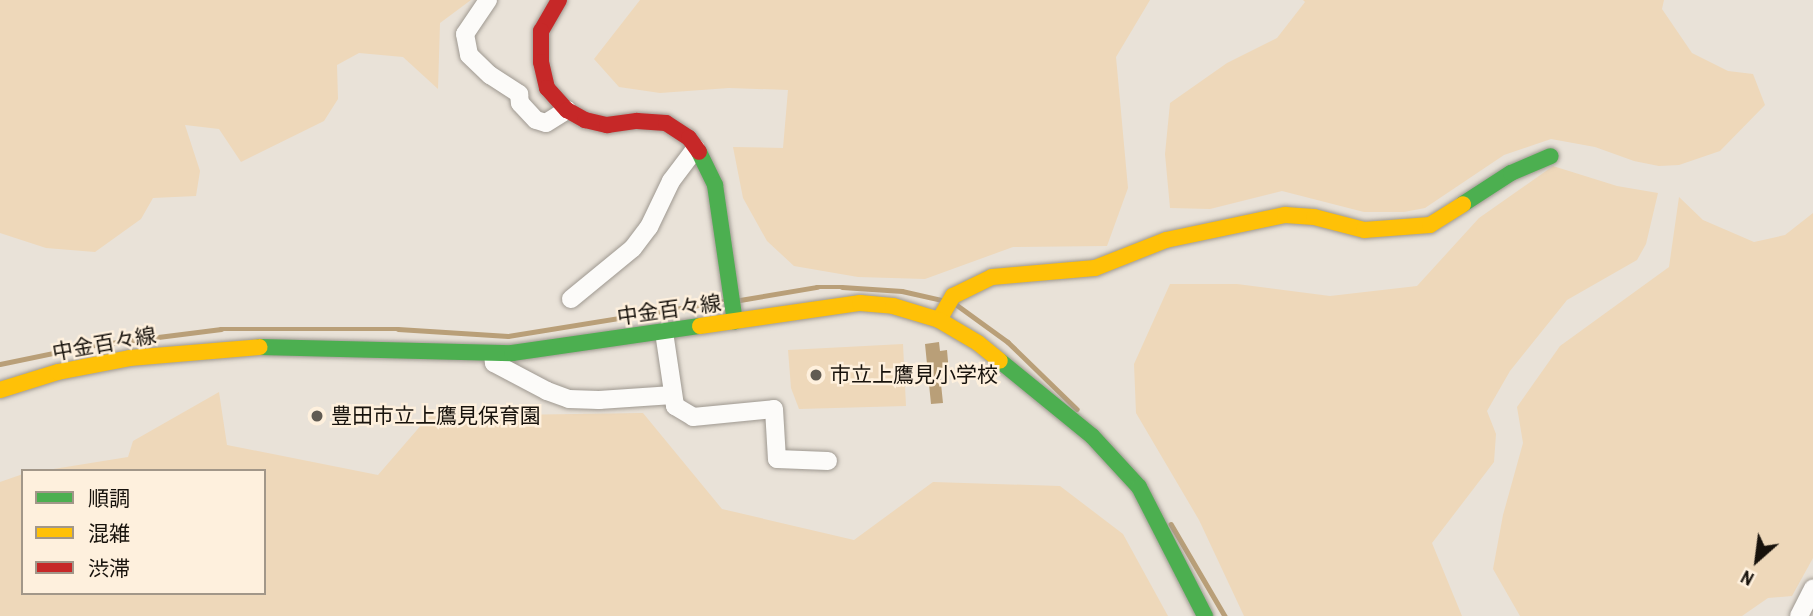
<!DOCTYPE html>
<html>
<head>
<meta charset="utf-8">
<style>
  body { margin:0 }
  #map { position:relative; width:1813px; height:616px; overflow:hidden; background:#e9e2d8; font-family:"Archivo Narrow","Noto Sans JP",sans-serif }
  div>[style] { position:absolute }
  .green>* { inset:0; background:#eed8ba }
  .water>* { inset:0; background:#b99f78 }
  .stream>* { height:4.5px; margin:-2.25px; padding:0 2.25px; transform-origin:2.25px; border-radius:2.25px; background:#b99f78 }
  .roads { filter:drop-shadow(0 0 2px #9e9890) drop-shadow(0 0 2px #9e9890) }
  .street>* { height:18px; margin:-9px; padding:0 9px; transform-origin:9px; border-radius:9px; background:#fcfbf9 }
  .fast>* { height:16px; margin:-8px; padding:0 8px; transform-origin:8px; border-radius:8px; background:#4caf50 }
  .slow>* { height:16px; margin:-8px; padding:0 8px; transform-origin:8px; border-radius:8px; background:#ffc107 }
  .jam>* { height:16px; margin:-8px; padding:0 8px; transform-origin:8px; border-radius:8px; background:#c62828 }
  .dots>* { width:19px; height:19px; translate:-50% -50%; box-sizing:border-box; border:4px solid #fef0dd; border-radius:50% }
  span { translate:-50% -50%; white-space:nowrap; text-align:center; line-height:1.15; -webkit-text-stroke:5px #fef0dd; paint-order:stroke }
  .street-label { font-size:21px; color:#17120c }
  .poi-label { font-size:21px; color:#17120c }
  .left { translate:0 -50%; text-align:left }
  .legend { position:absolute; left:21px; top:469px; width:245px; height:126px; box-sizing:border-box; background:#fef0dd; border:2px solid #a29789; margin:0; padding:9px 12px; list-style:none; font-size:21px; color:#17120c }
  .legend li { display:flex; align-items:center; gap:14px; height:35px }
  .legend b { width:35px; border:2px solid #a29789 }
  .north { position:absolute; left:1722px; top:525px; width:70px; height:70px; -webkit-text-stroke:5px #fef0dd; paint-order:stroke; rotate:208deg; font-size:19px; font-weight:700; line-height:28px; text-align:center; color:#17120c }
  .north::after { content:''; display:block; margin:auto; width:24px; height:32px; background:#17120c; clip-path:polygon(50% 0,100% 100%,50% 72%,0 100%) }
</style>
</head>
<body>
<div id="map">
  <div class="green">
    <div style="clip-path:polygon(0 0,471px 0,440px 23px,438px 89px,403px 57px,359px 53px,337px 65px,338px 99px,324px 121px,241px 162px,219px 129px,185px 125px,200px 171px,196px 196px,153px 198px,141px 219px,95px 252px,46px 248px,0 233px)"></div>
    <div style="clip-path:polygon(640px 0,1150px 0,1116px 57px,1128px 188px,1107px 246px,1013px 247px,925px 279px,858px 277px,794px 266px,767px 241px,743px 198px,733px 147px,783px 148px,788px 90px,729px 88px,660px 93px,619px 87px,594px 59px)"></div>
    <div style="clip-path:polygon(1303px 0,1664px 0,1662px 9px,1692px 53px,1728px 71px,1753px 74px,1765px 105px,1720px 151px,1679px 165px,1659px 166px,1634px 161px,1595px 147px,1551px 139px,1504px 155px,1425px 208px,1404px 212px,1364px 212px,1282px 191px,1210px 209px,1170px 208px,1165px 154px,1170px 103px,1227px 63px,1277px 38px,1305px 2px)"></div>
    <div style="clip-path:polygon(1553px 166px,1617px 186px,1658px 193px,1646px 244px,1637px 260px,1567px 300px,1510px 371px,1487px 411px,1496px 434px,1494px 462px,1432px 543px,1462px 616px,1244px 616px,1199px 520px,1136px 413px,1134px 364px,1170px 284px,1237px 284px,1330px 296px,1417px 286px,1479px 218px)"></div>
    <div style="clip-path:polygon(1679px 197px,1703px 220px,1754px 242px,1785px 235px,1813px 213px,1813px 558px,1792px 596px,1768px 598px,1742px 616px,1520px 616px,1493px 569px,1503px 515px,1523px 443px,1517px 407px,1560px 346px,1669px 267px)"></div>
    <div style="clip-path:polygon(903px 344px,906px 406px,799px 409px,791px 388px,788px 350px)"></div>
    <div style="clip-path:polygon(219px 392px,227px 445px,378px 475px,429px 416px,643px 413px,722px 509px,854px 540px,933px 482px,1060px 486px,1123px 534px,1168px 616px,0 616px,0 482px,23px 474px,23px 593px,264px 593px,264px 471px,41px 471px,128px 457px,133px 441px)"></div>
  </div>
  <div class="water">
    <div style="clip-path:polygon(939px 342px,940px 351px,947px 350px,949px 373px,940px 374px,943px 403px,931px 404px,925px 344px)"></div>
  </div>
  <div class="stream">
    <div style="left:740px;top:300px;width:78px;rotate:-9.6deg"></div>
    <div style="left:817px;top:287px;width:25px"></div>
    <div style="left:842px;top:287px;width:60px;rotate:3.8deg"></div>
    <div style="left:902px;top:291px;width:41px;rotate:12.7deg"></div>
    <div style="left:957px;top:305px;width:63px;rotate:36deg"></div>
    <div style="left:1008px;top:342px;width:96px;rotate:44.2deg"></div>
    <div style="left:0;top:364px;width:89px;rotate:-11.7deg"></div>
    <div style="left:87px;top:346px;width:135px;rotate:-7.2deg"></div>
    <div style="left:221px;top:329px;width:177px"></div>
    <div style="left:398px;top:329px;width:110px;rotate:3.6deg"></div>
    <div style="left:508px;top:336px;width:219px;rotate:-9.2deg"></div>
    <div style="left:1171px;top:524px;width:107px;rotate:59.6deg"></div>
  </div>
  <div class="roads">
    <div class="street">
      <div style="left:488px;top:0;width:41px;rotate:124.1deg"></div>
      <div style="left:465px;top:34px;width:21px;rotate:79deg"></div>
      <div style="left:469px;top:55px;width:29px;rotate:44deg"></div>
      <div style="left:490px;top:75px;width:35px;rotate:33deg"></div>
      <div style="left:519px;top:94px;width:9px;rotate:84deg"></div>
      <div style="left:520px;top:103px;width:23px;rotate:47deg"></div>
      <div style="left:536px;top:120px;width:10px;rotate:17deg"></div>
      <div style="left:546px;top:123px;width:25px;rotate:-32deg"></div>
      <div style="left:571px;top:299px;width:80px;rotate:-39.4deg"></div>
      <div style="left:633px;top:248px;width:26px;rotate:-53deg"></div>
      <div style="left:649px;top:227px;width:51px;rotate:-64.4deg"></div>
      <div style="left:671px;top:181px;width:41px;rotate:-52.9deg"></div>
      <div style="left:664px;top:332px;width:75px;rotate:81.5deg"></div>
      <div style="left:675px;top:406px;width:21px;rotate:31deg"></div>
      <div style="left:693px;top:417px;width:81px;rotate:-5.6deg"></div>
      <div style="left:774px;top:409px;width:50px;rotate:86.6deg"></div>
      <div style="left:777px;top:459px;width:51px;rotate:2.2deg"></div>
      <div style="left:493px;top:354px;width:9px;rotate:84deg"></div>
      <div style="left:494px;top:363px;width:60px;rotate:27.8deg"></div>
      <div style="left:547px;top:391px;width:23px;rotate:20deg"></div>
      <div style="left:569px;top:399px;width:30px;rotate:2deg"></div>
      <div style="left:599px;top:400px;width:74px;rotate:-3.9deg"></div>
      <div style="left:1799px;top:616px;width:31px;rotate:-63deg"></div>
    </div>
    <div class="fast">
      <div style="left:699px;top:152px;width:37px;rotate:64deg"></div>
      <div style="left:715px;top:185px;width:138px;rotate:81.7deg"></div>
      <div style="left:1463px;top:204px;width:57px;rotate:-32.9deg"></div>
      <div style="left:1511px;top:173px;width:43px;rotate:-23deg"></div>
      <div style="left:260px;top:347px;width:252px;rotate:1.4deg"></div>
      <div style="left:512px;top:353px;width:190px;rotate:-8.2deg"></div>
      <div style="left:1000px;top:361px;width:119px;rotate:39.2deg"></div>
      <div style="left:1092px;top:436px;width:69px;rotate:47.3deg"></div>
      <div style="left:1139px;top:487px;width:145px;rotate:62.9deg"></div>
    </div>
    <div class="slow">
      <div style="left:939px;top:320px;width:28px;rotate:-60deg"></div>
      <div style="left:953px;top:296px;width:43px;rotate:-26deg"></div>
      <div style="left:992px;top:277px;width:103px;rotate:-5deg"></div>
      <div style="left:1095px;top:268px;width:76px;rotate:-21.5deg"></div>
      <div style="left:1166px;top:240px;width:122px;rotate:-11.9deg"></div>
      <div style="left:1285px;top:215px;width:29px;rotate:4deg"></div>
      <div style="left:1314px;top:217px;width:52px;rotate:14.6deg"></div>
      <div style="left:1364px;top:230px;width:66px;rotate:-4.3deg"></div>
      <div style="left:1430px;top:225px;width:39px;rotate:-32deg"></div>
      <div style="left:700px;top:326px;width:162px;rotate:-8.2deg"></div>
      <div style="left:860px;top:303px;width:33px;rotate:5deg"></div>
      <div style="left:893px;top:306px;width:48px;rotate:16.9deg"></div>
      <div style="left:939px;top:320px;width:45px;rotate:30.5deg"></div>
      <div style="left:978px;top:343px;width:28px;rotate:39deg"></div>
      <div style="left:0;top:390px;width:61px;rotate:-17.2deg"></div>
      <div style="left:58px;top:372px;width:73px;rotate:-11deg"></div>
      <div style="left:130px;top:358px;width:130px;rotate:-4.8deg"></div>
    </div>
    <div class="jam">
      <div style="left:559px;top:0;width:36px;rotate:120deg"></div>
      <div style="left:541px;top:31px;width:31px;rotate:90deg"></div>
      <div style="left:541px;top:62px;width:27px;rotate:77deg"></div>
      <div style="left:547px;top:88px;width:30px;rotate:48deg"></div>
      <div style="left:567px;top:110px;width:21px;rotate:29deg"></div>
      <div style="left:585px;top:120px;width:23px;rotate:13deg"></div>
      <div style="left:607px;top:125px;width:30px;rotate:-8deg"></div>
      <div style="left:637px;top:121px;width:29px;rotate:4deg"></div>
      <div style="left:666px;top:123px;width:27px;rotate:33deg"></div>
      <div style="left:689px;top:138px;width:17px;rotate:54deg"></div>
    </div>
  </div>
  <div class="dots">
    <div style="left:816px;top:375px;background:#605b53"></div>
    <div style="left:317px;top:416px;background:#605b53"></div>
  </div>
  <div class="street-label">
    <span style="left:669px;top:310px;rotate:-8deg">中金百々線</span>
    <span style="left:104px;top:344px;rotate:-10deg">中金百々線</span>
  </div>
  <div class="poi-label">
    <span class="left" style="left:830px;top:375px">市立上鷹見小学校</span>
    <span class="left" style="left:331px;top:416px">豊田市立上鷹見保育園</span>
  </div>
  <ul class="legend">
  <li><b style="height:9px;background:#4caf50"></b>順調</li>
  <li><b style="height:9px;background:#ffc107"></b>混雑</li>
  <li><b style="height:9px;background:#c62828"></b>渋滞</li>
  </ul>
  <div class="north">N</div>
</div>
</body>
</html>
